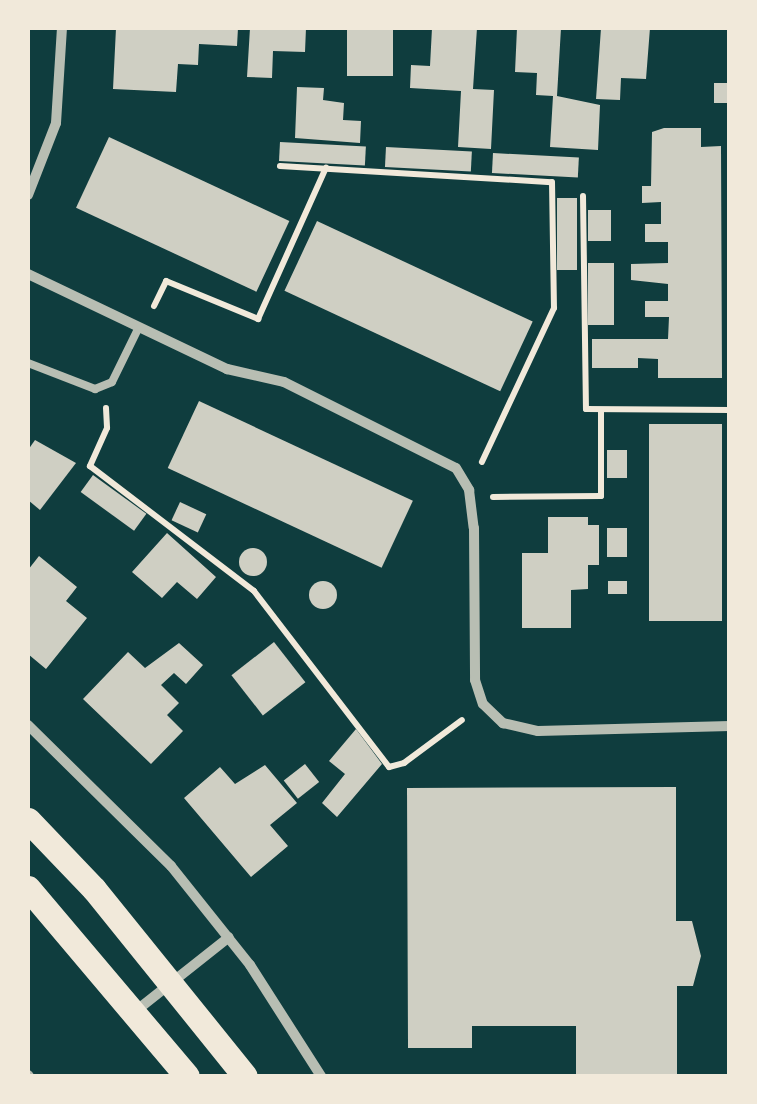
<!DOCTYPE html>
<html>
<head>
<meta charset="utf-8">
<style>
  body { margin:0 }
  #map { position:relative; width:757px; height:1104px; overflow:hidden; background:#0f3d3e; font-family:Georgia,serif }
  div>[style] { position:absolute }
  .building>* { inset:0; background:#cfcfc3; transform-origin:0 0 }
  .round { border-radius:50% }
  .path>* { height:6px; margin:-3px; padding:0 3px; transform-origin:3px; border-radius:3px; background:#f1e9da }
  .service>* { height:8px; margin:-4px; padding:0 4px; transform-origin:4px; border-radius:4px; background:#b8beb3 }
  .minor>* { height:10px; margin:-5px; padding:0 5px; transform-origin:5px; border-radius:5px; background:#b8beb3 }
  .primary>* { height:25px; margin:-12.5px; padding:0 12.5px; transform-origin:12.5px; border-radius:12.5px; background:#f1e9da }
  span { translate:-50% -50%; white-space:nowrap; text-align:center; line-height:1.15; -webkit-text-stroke:9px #f1e9da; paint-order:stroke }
  .frame { position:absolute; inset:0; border:30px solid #f1e9da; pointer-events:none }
</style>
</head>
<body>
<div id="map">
  <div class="building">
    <div style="clip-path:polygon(116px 28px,238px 28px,237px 46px,199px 44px,198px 65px,178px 64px,176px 92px,113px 89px)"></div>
    <div style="clip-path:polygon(250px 28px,306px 28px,305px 52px,273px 51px,272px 78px,247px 77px)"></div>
    <div style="left:347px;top:28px;width:46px;height:48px"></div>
    <div style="clip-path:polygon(432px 28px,477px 28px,473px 89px,494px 90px,491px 149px,458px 147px,461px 91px,410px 88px,411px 65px,430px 66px)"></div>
    <div style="clip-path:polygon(517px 28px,561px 28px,557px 96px,600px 105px,598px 150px,550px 147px,553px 96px,536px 95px,537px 73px,515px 72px)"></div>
    <div style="clip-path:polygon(601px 28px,650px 28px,646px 79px,621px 78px,620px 100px,596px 99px)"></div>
    <div style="left:730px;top:83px;width:20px;height:16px;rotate:90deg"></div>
    <div style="clip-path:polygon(297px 87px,324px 88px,323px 100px,344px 103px,343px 120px,361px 121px,360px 143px,295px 138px)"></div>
    <div style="clip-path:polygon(664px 128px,701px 128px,701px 147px,721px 146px,722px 378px,658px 378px,658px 359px,638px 358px,638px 368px,592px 368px,592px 339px,668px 339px,669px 317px,645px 317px,645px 301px,668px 301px,668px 284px,631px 280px,631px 264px,668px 263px,668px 242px,645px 242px,645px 224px,661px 224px,661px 202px,642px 203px,642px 186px,651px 186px,652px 132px)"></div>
    <div style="left:109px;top:137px;width:199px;height:78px;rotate:25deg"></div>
    <div style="left:280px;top:142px;width:86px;height:19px;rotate:3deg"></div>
    <div style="left:386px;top:147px;width:86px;height:20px;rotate:3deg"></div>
    <div style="left:493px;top:153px;width:86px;height:20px;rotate:3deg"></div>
    <div style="left:557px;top:198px;width:20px;height:72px"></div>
    <div style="left:588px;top:210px;width:23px;height:31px"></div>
    <div style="left:317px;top:221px;width:238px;height:77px;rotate:25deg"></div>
    <div style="left:588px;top:263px;width:26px;height:62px"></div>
    <div style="left:199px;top:401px;width:236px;height:74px;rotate:25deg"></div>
    <div style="left:649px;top:424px;width:73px;height:197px"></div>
    <div style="clip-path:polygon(35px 440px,76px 463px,40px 510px,28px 500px,28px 450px)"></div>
    <div style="left:607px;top:450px;width:20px;height:28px"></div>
    <div style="left:93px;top:475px;width:66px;height:21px;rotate:36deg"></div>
    <div style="left:180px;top:502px;width:29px;height:20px;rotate:25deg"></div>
    <div style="clip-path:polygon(548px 517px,588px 517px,588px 525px,599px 525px,599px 565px,588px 565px,588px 589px,571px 590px,571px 628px,522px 628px,522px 553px,548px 553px)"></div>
    <div style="left:607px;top:528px;width:20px;height:29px"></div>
    <div style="clip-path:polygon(167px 533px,216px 577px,197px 599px,177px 582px,162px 598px,132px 572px)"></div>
    <div class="round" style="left:239px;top:548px;width:28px;height:28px"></div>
    <div style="clip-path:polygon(39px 556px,77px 587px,66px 601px,87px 618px,46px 669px,28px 654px,28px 570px)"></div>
    <div style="left:608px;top:581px;width:19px;height:13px"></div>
    <div class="round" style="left:309px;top:581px;width:28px;height:28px"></div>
    <div style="left:274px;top:642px;width:51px;height:54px;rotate:52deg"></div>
    <div style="clip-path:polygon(179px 643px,203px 665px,186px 684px,174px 673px,161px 685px,179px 703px,167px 715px,183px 731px,151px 764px,83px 699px,128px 652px,145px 668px)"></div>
    <div style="clip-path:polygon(356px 729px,382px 764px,337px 817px,322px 803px,345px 774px,329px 761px)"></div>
    <div style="left:305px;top:764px;width:23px;height:27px;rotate:52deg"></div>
    <div style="clip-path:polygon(265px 765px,297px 803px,270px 825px,288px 846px,251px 877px,184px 798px,220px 767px,235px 784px)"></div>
    <div style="clip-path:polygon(676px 787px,676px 921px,692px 921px,701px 956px,693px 986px,677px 986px,677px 1076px,576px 1076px,576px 1026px,472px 1026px,472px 1048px,408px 1048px,407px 788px)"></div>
  </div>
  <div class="path">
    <div style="left:280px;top:166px;width:272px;rotate:3.4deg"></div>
    <div style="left:552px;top:182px;width:126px;rotate:89.1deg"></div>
    <div style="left:554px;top:308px;width:170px;rotate:115.1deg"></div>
    <div style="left:583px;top:196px;width:213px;rotate:89.2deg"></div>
    <div style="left:586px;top:409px;width:144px;rotate:0.4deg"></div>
    <div style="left:154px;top:306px;width:28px;rotate:-64deg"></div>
    <div style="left:166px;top:281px;width:100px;rotate:22.4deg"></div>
    <div style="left:258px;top:319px;width:166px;rotate:-65.8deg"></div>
    <div style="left:106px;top:408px;width:20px;rotate:87deg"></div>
    <div style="left:107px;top:428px;width:42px;rotate:114.1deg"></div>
    <div style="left:90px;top:466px;width:206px;rotate:37.3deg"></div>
    <div style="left:254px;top:591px;width:222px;rotate:52.5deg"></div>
    <div style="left:389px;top:767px;width:16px;rotate:-15deg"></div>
    <div style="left:404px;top:763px;width:72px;rotate:-36.6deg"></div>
    <div style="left:493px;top:497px;width:108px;rotate:-0.5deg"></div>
    <div style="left:601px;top:496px;width:86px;rotate:-90deg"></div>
  </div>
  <div class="service">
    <div style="left:28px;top:363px;width:72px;rotate:21.2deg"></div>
    <div style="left:95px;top:389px;width:18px;rotate:-22deg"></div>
    <div style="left:112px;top:382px;width:61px;rotate:-63.9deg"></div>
  </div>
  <div class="minor">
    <div style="left:28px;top:195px;width:77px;rotate:-68.7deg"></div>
    <div style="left:56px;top:123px;width:95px;rotate:-86.4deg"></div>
    <div style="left:28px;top:274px;width:221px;rotate:25.5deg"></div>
    <div style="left:227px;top:369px;width:58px;rotate:12.8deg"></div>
    <div style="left:284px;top:382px;width:192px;rotate:26.6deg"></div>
    <div style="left:456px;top:468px;width:26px;rotate:59deg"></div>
    <div style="left:469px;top:490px;width:38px;rotate:83deg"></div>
    <div style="left:474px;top:528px;width:152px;rotate:89.6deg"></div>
    <div style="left:475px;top:680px;width:25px;rotate:72deg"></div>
    <div style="left:483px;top:704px;width:28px;rotate:44deg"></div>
    <div style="left:503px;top:723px;width:36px;rotate:13deg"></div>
    <div style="left:538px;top:731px;width:192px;rotate:-1.5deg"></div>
    <div style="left:28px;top:725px;width:201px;rotate:44.6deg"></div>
    <div style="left:171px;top:866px;width:127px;rotate:51.4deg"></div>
    <div style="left:250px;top:965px;width:132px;rotate:57.4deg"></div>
    <div style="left:137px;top:1010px;width:117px;rotate:-38.4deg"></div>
    <div style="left:28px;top:1075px;width:1px;rotate:45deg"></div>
  </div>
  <div class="primary">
    <div style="left:28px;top:820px;width:95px;rotate:46.3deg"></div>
    <div style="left:94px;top:889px;width:240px;rotate:51.1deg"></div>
    <div style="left:28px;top:888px;width:246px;rotate:49.8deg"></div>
  </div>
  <div class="frame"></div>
</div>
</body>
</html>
